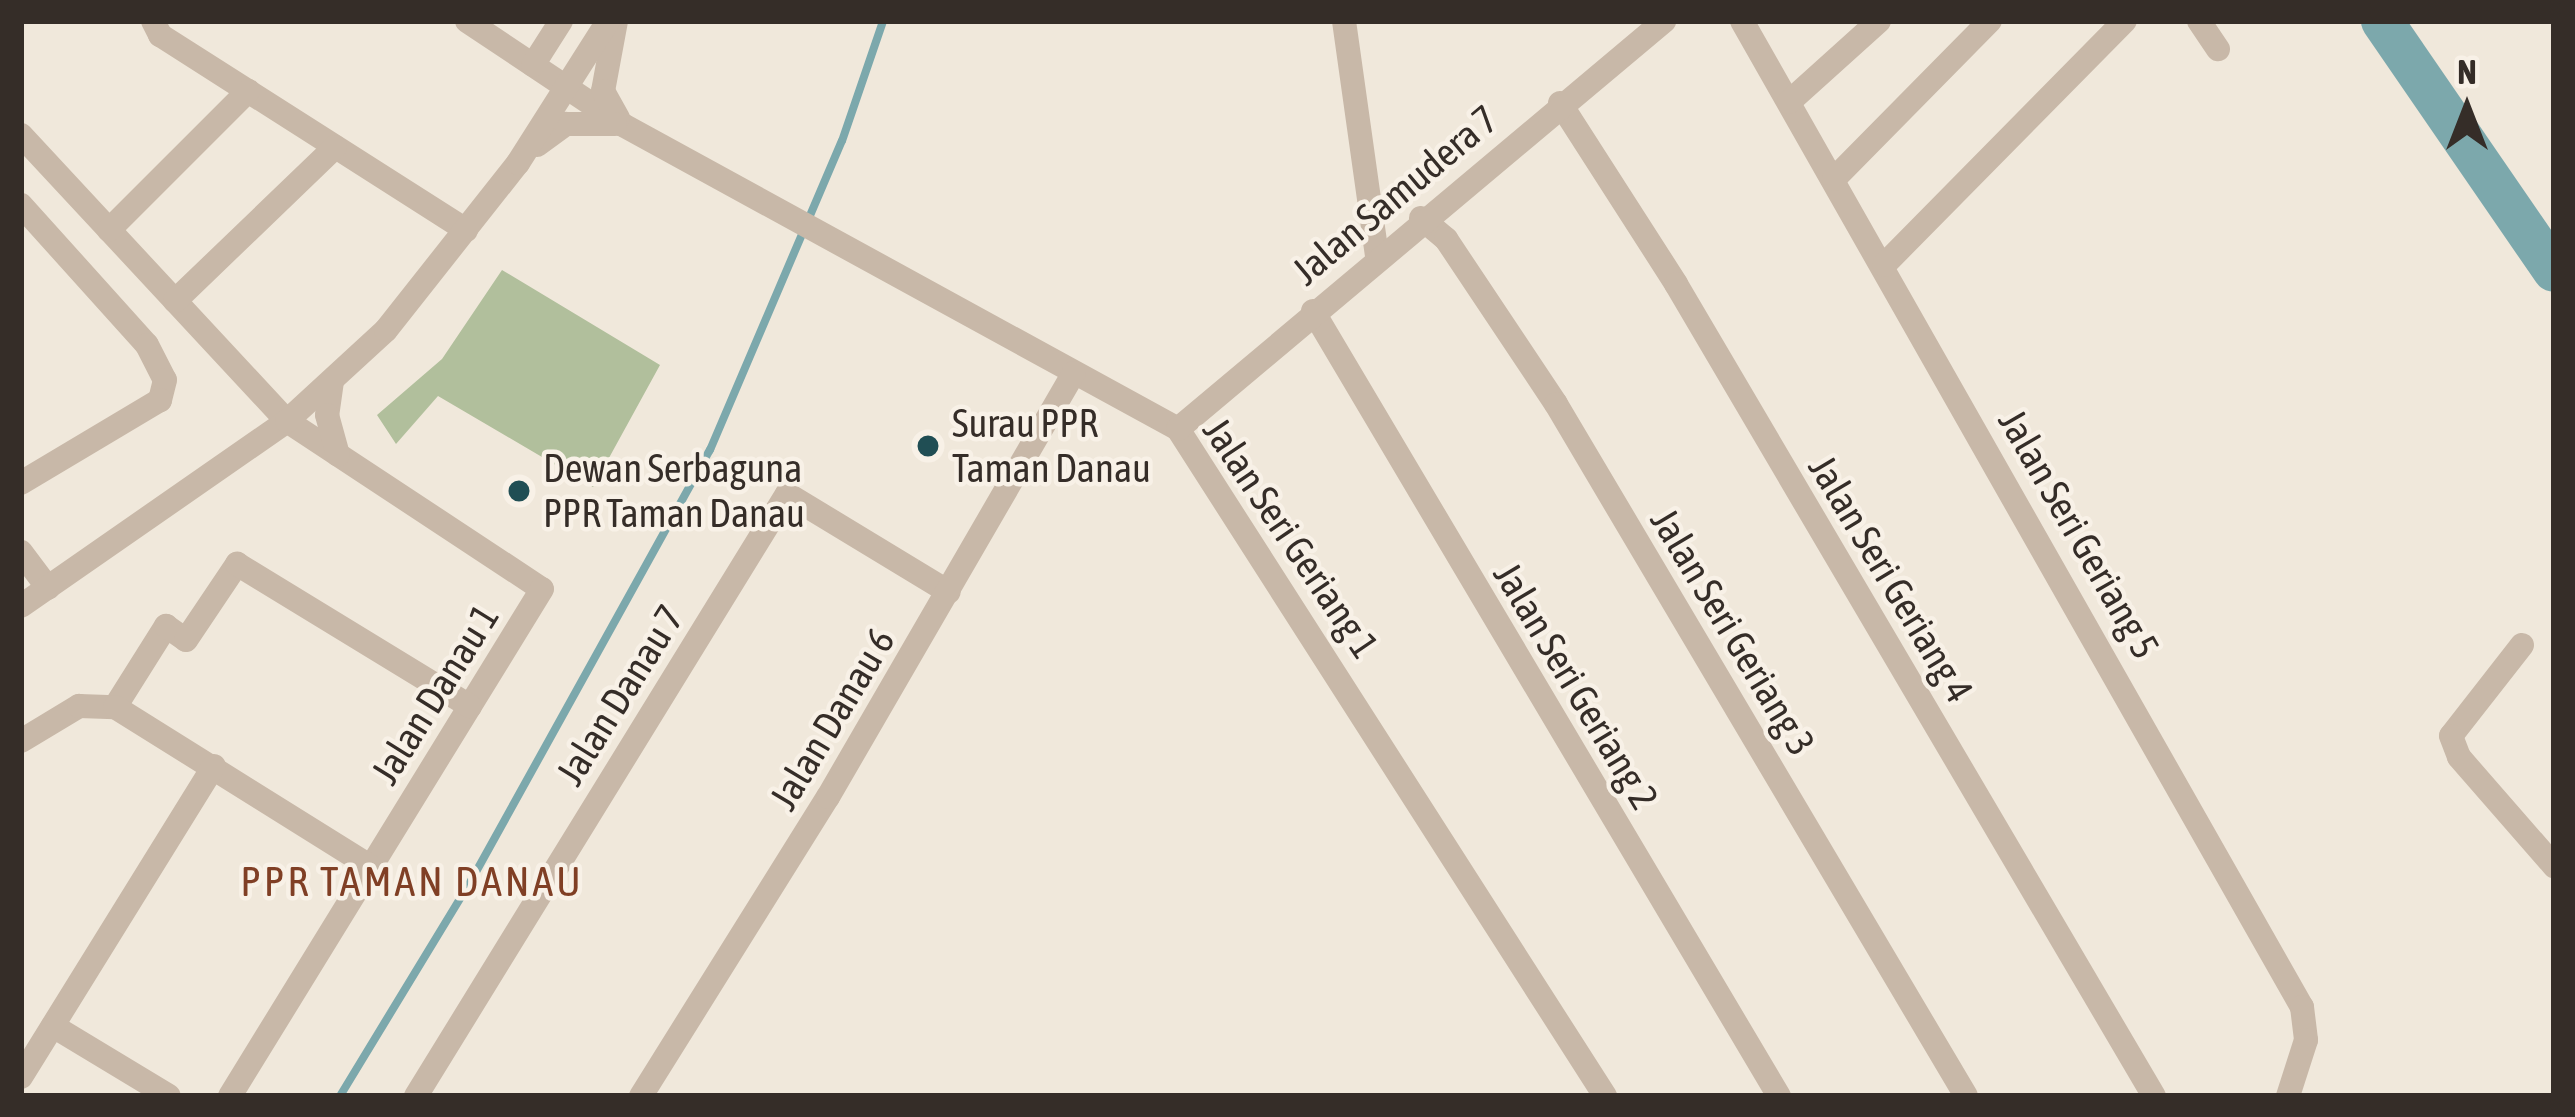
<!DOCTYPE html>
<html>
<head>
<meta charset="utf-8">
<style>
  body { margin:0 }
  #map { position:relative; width:2575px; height:1117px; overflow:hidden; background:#f0e8db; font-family:"Asap Condensed",sans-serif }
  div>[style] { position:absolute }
  .green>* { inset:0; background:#b1bf9c }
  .stream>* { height:8px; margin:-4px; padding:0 4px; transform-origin:4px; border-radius:4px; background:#7ca8ac }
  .river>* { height:42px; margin:-21px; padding:0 21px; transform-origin:21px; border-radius:21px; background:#7ca8ac }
  .minor>* { height:24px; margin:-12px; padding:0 12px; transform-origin:12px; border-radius:12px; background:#c8b8a8 }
  .dots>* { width:33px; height:33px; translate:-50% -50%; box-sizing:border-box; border:6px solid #f8f1e7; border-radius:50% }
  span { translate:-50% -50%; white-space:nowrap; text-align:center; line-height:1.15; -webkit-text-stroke:9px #f8f1e7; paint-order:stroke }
  .street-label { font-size:39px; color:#352d28 }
  .poi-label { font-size:39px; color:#352d28 }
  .left { translate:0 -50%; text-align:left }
  .neighbourhood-label { font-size:42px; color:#803f25; letter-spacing:3px }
  .frame { position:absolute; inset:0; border:24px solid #352d28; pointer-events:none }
  .north { position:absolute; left:2407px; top:48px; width:120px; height:120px; -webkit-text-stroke:9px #f8f1e7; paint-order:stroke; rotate:0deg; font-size:33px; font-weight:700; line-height:48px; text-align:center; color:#352d28 }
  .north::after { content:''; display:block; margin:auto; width:42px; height:54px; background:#352d28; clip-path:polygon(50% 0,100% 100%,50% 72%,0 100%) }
</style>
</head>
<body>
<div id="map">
  <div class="green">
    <div style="clip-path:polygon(502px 270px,660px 365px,593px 487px,438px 396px,396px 444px,377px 415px,442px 359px)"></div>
  </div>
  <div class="stream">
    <div style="left:340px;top:1096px;width:254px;rotate:-58.7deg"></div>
    <div style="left:472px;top:879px;width:491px;rotate:-61deg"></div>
    <div style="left:710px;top:450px;width:336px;rotate:-66.9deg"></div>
    <div style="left:842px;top:141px;width:127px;rotate:-71.1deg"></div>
  </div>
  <div class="river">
    <div style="left:2382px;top:21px;width:303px;rotate:55.5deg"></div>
  </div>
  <div class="minor">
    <div style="left:153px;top:21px;width:16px;rotate:63deg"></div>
    <div style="left:160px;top:35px;width:363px;rotate:32.5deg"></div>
    <div style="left:467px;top:21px;width:187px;rotate:33.7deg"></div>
    <div style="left:623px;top:125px;width:633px;rotate:28.71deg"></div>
    <div style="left:1178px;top:429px;width:792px;rotate:57.37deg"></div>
    <div style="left:616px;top:21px;width:71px;rotate:100.5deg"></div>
    <div style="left:603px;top:91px;width:31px;rotate:61deg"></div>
    <div style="left:1344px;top:21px;width:237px;rotate:82deg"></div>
    <div style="left:1742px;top:21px;width:1134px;rotate:60.41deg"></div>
    <div style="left:2302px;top:1007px;width:33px;rotate:83deg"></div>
    <div style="left:2306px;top:1040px;width:59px;rotate:107.8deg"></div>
    <div style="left:2199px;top:21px;width:34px;rotate:56deg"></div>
    <div style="left:533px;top:65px;width:52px;rotate:-57.5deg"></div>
    <div style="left:1789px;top:102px;width:121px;rotate:-42deg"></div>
    <div style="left:1560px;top:103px;width:215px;rotate:57.3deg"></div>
    <div style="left:1676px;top:284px;width:942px;rotate:59.52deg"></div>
    <div style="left:21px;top:135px;width:391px;rotate:47.1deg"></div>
    <div style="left:287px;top:421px;width:305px;rotate:33.4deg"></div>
    <div style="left:542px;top:589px;width:595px;rotate:121.61deg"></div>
    <div style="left:537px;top:145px;width:36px;rotate:-36deg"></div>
    <div style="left:566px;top:124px;width:49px"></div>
    <div style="left:1834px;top:179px;width:222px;rotate:-45.4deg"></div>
    <div style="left:21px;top:205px;width:188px;rotate:48deg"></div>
    <div style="left:147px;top:345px;width:39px;rotate:63deg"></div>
    <div style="left:165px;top:380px;width:21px;rotate:104deg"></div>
    <div style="left:160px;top:400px;width:162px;rotate:149.2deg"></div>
    <div style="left:1421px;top:218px;width:33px;rotate:40deg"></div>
    <div style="left:1446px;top:239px;width:198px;rotate:56.3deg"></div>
    <div style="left:1556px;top:404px;width:804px;rotate:59.35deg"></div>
    <div style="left:109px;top:230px;width:197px;rotate:-45deg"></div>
    <div style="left:1884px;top:265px;width:343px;rotate:-45.4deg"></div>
    <div style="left:175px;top:301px;width:222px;rotate:-43.9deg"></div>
    <div style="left:1313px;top:311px;width:913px;rotate:59.31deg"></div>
    <div style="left:332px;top:381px;width:34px;rotate:98deg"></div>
    <div style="left:327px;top:415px;width:41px;rotate:74.6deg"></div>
    <div style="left:1178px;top:429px;width:635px;rotate:-40.01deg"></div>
    <div style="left:21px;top:552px;width:45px;rotate:53.1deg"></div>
    <div style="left:21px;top:606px;width:324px;rotate:-34.8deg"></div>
    <div style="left:287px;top:421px;width:134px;rotate:-42.6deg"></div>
    <div style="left:386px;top:330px;width:213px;rotate:-51.7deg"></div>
    <div style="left:518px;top:163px;width:168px;rotate:-57.6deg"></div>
    <div style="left:2522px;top:645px;width:115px;rotate:128deg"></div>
    <div style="left:2451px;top:736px;width:22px;rotate:69deg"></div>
    <div style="left:2459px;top:757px;width:145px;rotate:48.9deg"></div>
    <div style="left:115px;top:707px;width:96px;rotate:-57.8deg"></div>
    <div style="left:166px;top:626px;width:24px;rotate:35deg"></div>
    <div style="left:186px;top:640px;width:92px;rotate:-56.1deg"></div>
    <div style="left:237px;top:564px;width:273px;rotate:31.4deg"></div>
    <div style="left:21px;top:741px;width:68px;rotate:-31.1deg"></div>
    <div style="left:79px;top:706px;width:36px;rotate:2deg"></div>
    <div style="left:115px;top:707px;width:302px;rotate:32deg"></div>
    <div style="left:53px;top:1026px;width:135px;rotate:31.1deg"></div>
    <div style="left:21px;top:1077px;width:366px;rotate:-58.2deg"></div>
    <div style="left:416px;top:1096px;width:707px;rotate:-58.36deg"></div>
    <div style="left:787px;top:494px;width:189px;rotate:31.2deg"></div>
    <div style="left:641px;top:1096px;width:353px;rotate:-58deg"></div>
    <div style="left:828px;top:797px;width:490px;rotate:-59.9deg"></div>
  </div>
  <div class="dots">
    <div style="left:928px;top:446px;background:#204e54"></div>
    <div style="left:519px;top:491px;background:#204e54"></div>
  </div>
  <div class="street-label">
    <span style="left:1395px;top:195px;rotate:-40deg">Jalan Samudera 7</span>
    <span style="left:2079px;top:534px;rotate:60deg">Jalan Seri Geriang 5</span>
    <span style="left:1291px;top:538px;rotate:56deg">Jalan Seri Geriang 1</span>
    <span style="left:1891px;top:579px;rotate:59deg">Jalan Seri Geriang 4</span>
    <span style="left:1733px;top:632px;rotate:59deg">Jalan Seri Geriang 3</span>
    <span style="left:1576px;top:686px;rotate:59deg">Jalan Seri Geriang 2</span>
    <span style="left:435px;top:694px;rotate:-58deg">Jalan Danau 1</span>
    <span style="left:620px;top:695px;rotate:-58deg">Jalan Danau 7</span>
    <span style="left:832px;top:719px;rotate:-59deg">Jalan Danau 6</span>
  </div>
  <div class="poi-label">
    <span class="left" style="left:952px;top:446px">Surau PPR<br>Taman Danau</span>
    <span class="left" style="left:543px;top:491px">Dewan Serbaguna<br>PPR Taman Danau</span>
  </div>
  <div class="neighbourhood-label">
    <span style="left:412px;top:881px">PPR TAMAN DANAU</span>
  </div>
  <div class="frame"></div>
  <div class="north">N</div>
</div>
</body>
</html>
